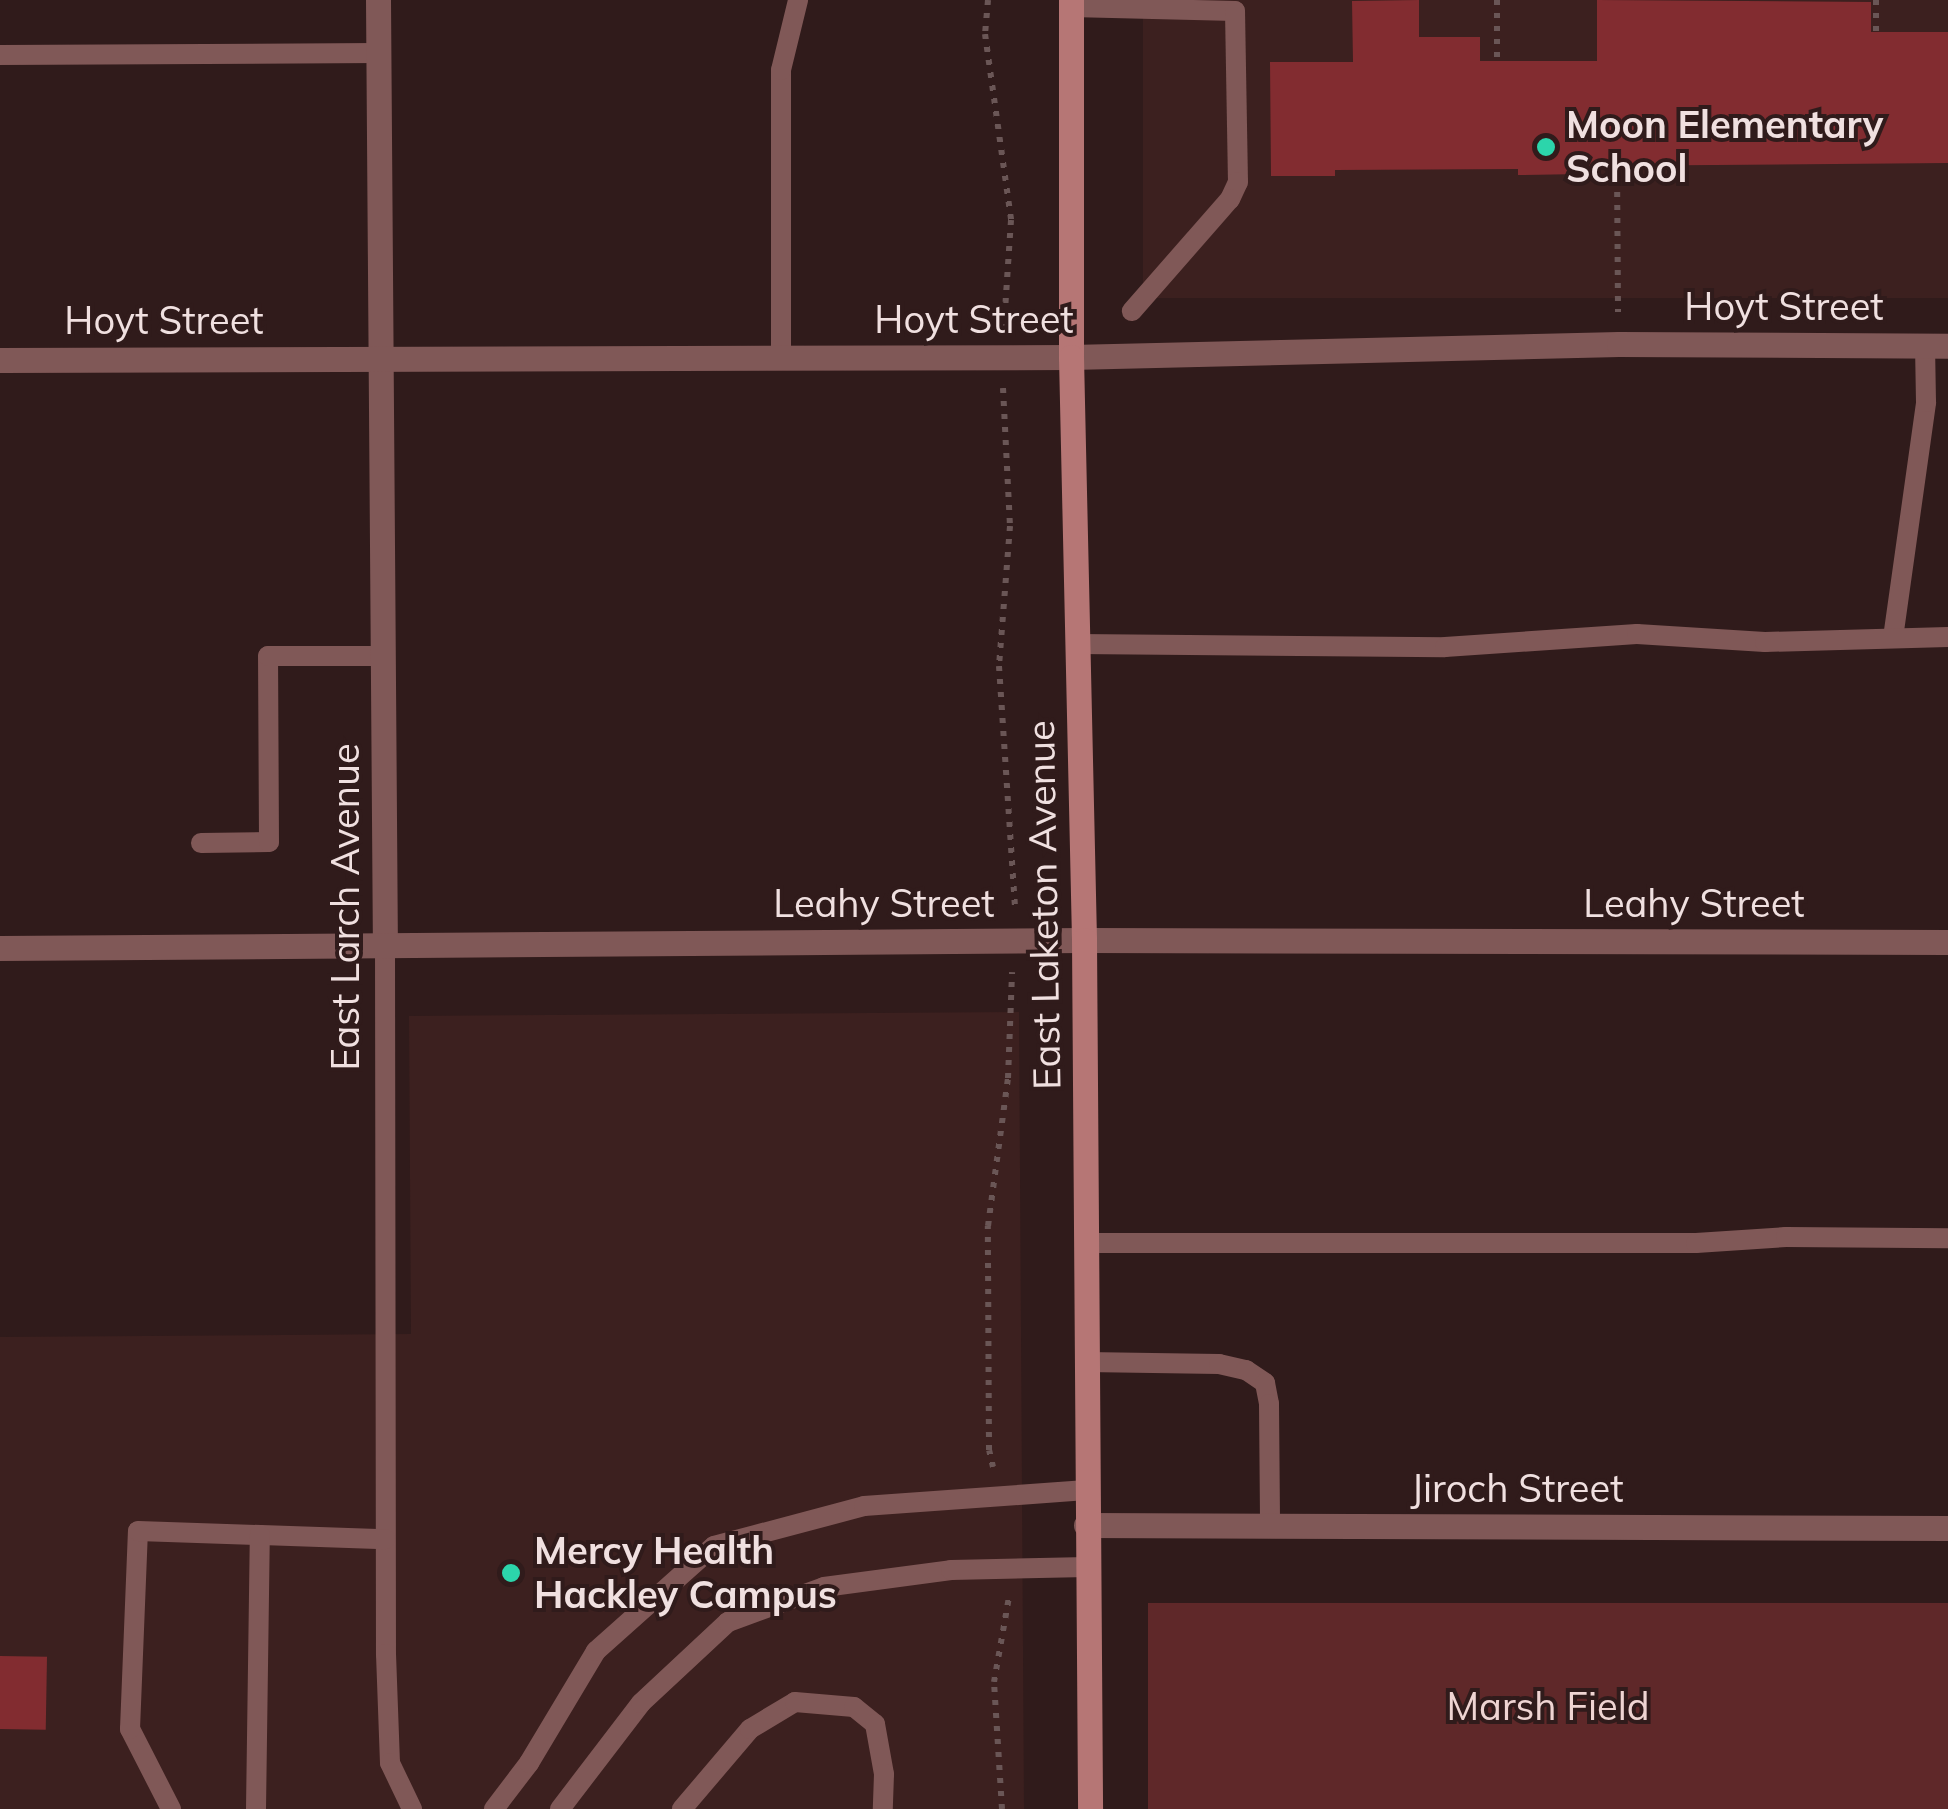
<!DOCTYPE html>
<html>
<head>
<meta charset="utf-8">
<style>
  body { margin:0 }
  #map { position:relative; width:1948px; height:1809px; overflow:hidden; background:#301b1b; font-family:Mulish,sans-serif }
  div>[style] { position:absolute }
  .built>* { inset:0; background:#3c201f; transform-origin:0 0 }
  .green>* { inset:0; background:#5f2829; transform-origin:0 0 }
  .building>* { inset:0; background:#822c30; transform-origin:0 0 }
  .path>* { height:6px; margin-top:-3px; transform-origin:0; background:repeating-linear-gradient(90deg,#6a5656 0 5px,transparent 0 13px) }
  .service>* { height:20px; margin:-10px; padding:0 10px; transform-origin:10px; border-radius:10px; background:#805857 }
  .minor>* { height:25px; margin:-12.5px; padding:0 12.5px; transform-origin:12.5px; border-radius:12.5px; background:#805857 }
  .secondary>* { height:25px; margin:-12.5px; padding:0 12.5px; transform-origin:12.5px; border-radius:12.5px; background:#b67675 }
  .dots>* { width:28px; height:28px; translate:-50% -50%; box-sizing:border-box; border:5px solid #301b1b; border-radius:50% }
  span { translate:-50% -50%; white-space:nowrap; text-align:center; line-height:1.15; -webkit-text-stroke:8px #301b1b; paint-order:stroke }
  .poi-label { font-size:38px; color:#f0e0e0; font-weight:700 }
  .left { translate:0 -50%; text-align:left }
  .street-label { font-size:38px; color:#f0e0e0 }
  .park-label { font-size:38px; color:#eed4d2 }
</style>
</head>
<body>
<div id="map">
  <div class="built">
    <div style="left:1143px;top:0;width:805px;height:298px"></div>
    <div style="clip-path:polygon(1019px 1012px,1024px 1809px,0 1809px,0 1337px,411px 1334px,409px 1016px)"></div>
  </div>
  <div class="green">
    <div style="left:1948px;top:1603px;width:206px;height:800px;rotate:90deg"></div>
  </div>
  <div class="building">
    <div style="clip-path:polygon(1419px 0,1419px 37px,1480px 37px,1480px 61px,1597px 61px,1597px 0,1871px 2px,1871px 32px,1948px 32px,1948px 163px,1582px 166px,1582px 174px,1518px 175px,1518px 169px,1335px 170px,1335px 176px,1271px 176px,1270px 62px,1353px 62px,1352px 1px)"></div>
    <div style="left:0;top:1656px;width:47px;height:73px;rotate:1deg"></div>
  </div>
  <div class="path">
    <div style="left:988px;top:0;width:34px;rotate:95deg"></div>
    <div style="left:985px;top:34px;width:188px;rotate:82deg"></div>
    <div style="left:1011px;top:220px;width:106px;rotate:93.8deg"></div>
    <div style="left:1497px;top:0;width:60px;rotate:90deg"></div>
    <div style="left:1876px;top:0;width:32px;rotate:90deg"></div>
    <div style="left:1617px;top:166px;width:146px;rotate:89.6deg"></div>
    <div style="left:1003px;top:388px;width:138px;rotate:87.1deg"></div>
    <div style="left:1010px;top:526px;width:140px;rotate:94.5deg"></div>
    <div style="left:999px;top:666px;width:244px;rotate:86.2deg"></div>
    <div style="left:993px;top:1467px;width:17px;rotate:-103deg"></div>
    <div style="left:989px;top:1450px;width:224px;rotate:-90.3deg"></div>
    <div style="left:988px;top:1226px;width:149px;rotate:-82.3deg"></div>
    <div style="left:1008px;top:1078px;width:106px;rotate:-87.8deg"></div>
    <div style="left:1002px;top:1809px;width:127px;rotate:-93.6deg"></div>
    <div style="left:994px;top:1682px;width:86px;rotate:-80deg"></div>
  </div>
  <div class="service">
    <div style="left:1071px;top:7px;width:164px;rotate:1.4deg"></div>
    <div style="left:1235px;top:11px;width:171px;rotate:89deg"></div>
    <div style="left:1238px;top:182px;width:19px;rotate:115deg"></div>
    <div style="left:1230px;top:199px;width:149px;rotate:131.2deg"></div>
    <div style="left:0;top:55px;width:379px;rotate:-0.3deg"></div>
    <div style="left:781px;top:358px;width:288px;rotate:-90deg"></div>
    <div style="left:781px;top:70px;width:72px;rotate:-76.3deg"></div>
    <div style="left:1893px;top:638px;width:238px;rotate:-82deg"></div>
    <div style="left:1926px;top:402px;width:57px;rotate:-91deg"></div>
    <div style="left:1077px;top:644px;width:368px;rotate:0.5deg"></div>
    <div style="left:1445px;top:647px;width:192px;rotate:-3.9deg"></div>
    <div style="left:1637px;top:634px;width:128px;rotate:3.6deg"></div>
    <div style="left:1765px;top:642px;width:183px;rotate:-1.6deg"></div>
    <div style="left:201px;top:843px;width:68px;rotate:-0.8deg"></div>
    <div style="left:269px;top:842px;width:186px;rotate:-90.3deg"></div>
    <div style="left:268px;top:656px;width:115px"></div>
    <div style="left:385px;top:944px;width:710px;rotate:89.92deg"></div>
    <div style="left:386px;top:1654px;width:109px;rotate:87.9deg"></div>
    <div style="left:390px;top:1763px;width:51px;rotate:64.4deg"></div>
    <div style="left:1085px;top:1243px;width:611px"></div>
    <div style="left:1696px;top:1243px;width:90px;rotate:-3.8deg"></div>
    <div style="left:1786px;top:1237px;width:162px;rotate:0.4deg"></div>
    <div style="left:1086px;top:1362px;width:133px;rotate:0.9deg"></div>
    <div style="left:1219px;top:1364px;width:28px;rotate:13deg"></div>
    <div style="left:1246px;top:1370px;width:23px;rotate:34deg"></div>
    <div style="left:1265px;top:1383px;width:21px;rotate:79deg"></div>
    <div style="left:1269px;top:1404px;width:122px;rotate:89.5deg"></div>
    <div style="left:171px;top:1809px;width:90px;rotate:-117.1deg"></div>
    <div style="left:130px;top:1729px;width:198px;rotate:-87.7deg"></div>
    <div style="left:138px;top:1531px;width:247px;rotate:1.9deg"></div>
    <div style="left:256px;top:1809px;width:274px;rotate:-89.2deg"></div>
    <div style="left:494px;top:1809px;width:58px;rotate:-52.7deg"></div>
    <div style="left:529px;top:1763px;width:131px;rotate:-59.1deg"></div>
    <div style="left:596px;top:1651px;width:158px;rotate:-41.7deg"></div>
    <div style="left:714px;top:1546px;width:155px;rotate:-14.9deg"></div>
    <div style="left:864px;top:1506px;width:223px;rotate:-4.1deg"></div>
    <div style="left:560px;top:1809px;width:133px;rotate:-52.6deg"></div>
    <div style="left:641px;top:1703px;width:119px;rotate:-43deg"></div>
    <div style="left:728px;top:1622px;width:102px;rotate:-20deg"></div>
    <div style="left:824px;top:1587px;width:128px;rotate:-7.6deg"></div>
    <div style="left:951px;top:1570px;width:136px;rotate:-1.3deg"></div>
    <div style="left:682px;top:1809px;width:105px;rotate:-49.6deg"></div>
    <div style="left:750px;top:1729px;width:52px;rotate:-31deg"></div>
    <div style="left:795px;top:1702px;width:59px;rotate:4.8deg"></div>
    <div style="left:854px;top:1707px;width:27px;rotate:39deg"></div>
    <div style="left:875px;top:1724px;width:51px;rotate:79.8deg"></div>
    <div style="left:884px;top:1774px;width:35px;rotate:92deg"></div>
  </div>
  <div class="minor">
    <div style="left:378px;top:0;width:944px;rotate:89.58deg"></div>
    <div style="left:0;top:360px;width:1071px;rotate:-0.16deg"></div>
    <div style="left:1071px;top:357px;width:548px;rotate:-1.36deg"></div>
    <div style="left:1619px;top:344px;width:329px;rotate:0.3deg"></div>
    <div style="left:0;top:948px;width:1084px;rotate:-0.42deg"></div>
    <div style="left:1084px;top:940px;width:864px;rotate:0.13deg"></div>
    <div style="left:1086px;top:1525px;width:862px;rotate:0.2deg"></div>
  </div>
  <div class="secondary">
    <div style="left:1071px;top:0;width:357px;rotate:90deg"></div>
    <div style="left:1071px;top:357px;width:583px;rotate:88.72deg"></div>
    <div style="left:1084px;top:940px;width:869px;rotate:89.6deg"></div>
  </div>
  <div class="dots">
    <div style="left:1546px;top:147px;background:#2cd5ab"></div>
    <div style="left:511px;top:1573px;background:#2cd5ab"></div>
  </div>
  <div class="poi-label">
    <span class="left" style="left:1566px;top:147px">Moon Elementary<br>School</span>
    <span class="left" style="left:534px;top:1573px">Mercy Health<br>Hackley Campus</span>
  </div>
  <div class="street-label">
    <span style="left:1784px;top:307px">Hoyt Street</span>
    <span style="left:974px;top:320px">Hoyt Street</span>
    <span style="left:164px;top:321px">Hoyt Street</span>
    <span style="left:884px;top:904px">Leahy Street</span>
    <span style="left:1694px;top:904px">Leahy Street</span>
    <span style="left:1044px;top:905px;rotate:-91deg">East Laketon Avenue</span>
    <span style="left:346px;top:907px;rotate:-90deg">East Larch Avenue</span>
    <span style="left:1517px;top:1489px">Jiroch Street</span>
  </div>
  <div class="park-label">
    <span style="left:1548px;top:1707px">Marsh Field</span>
  </div>
</div>
</body>
</html>
